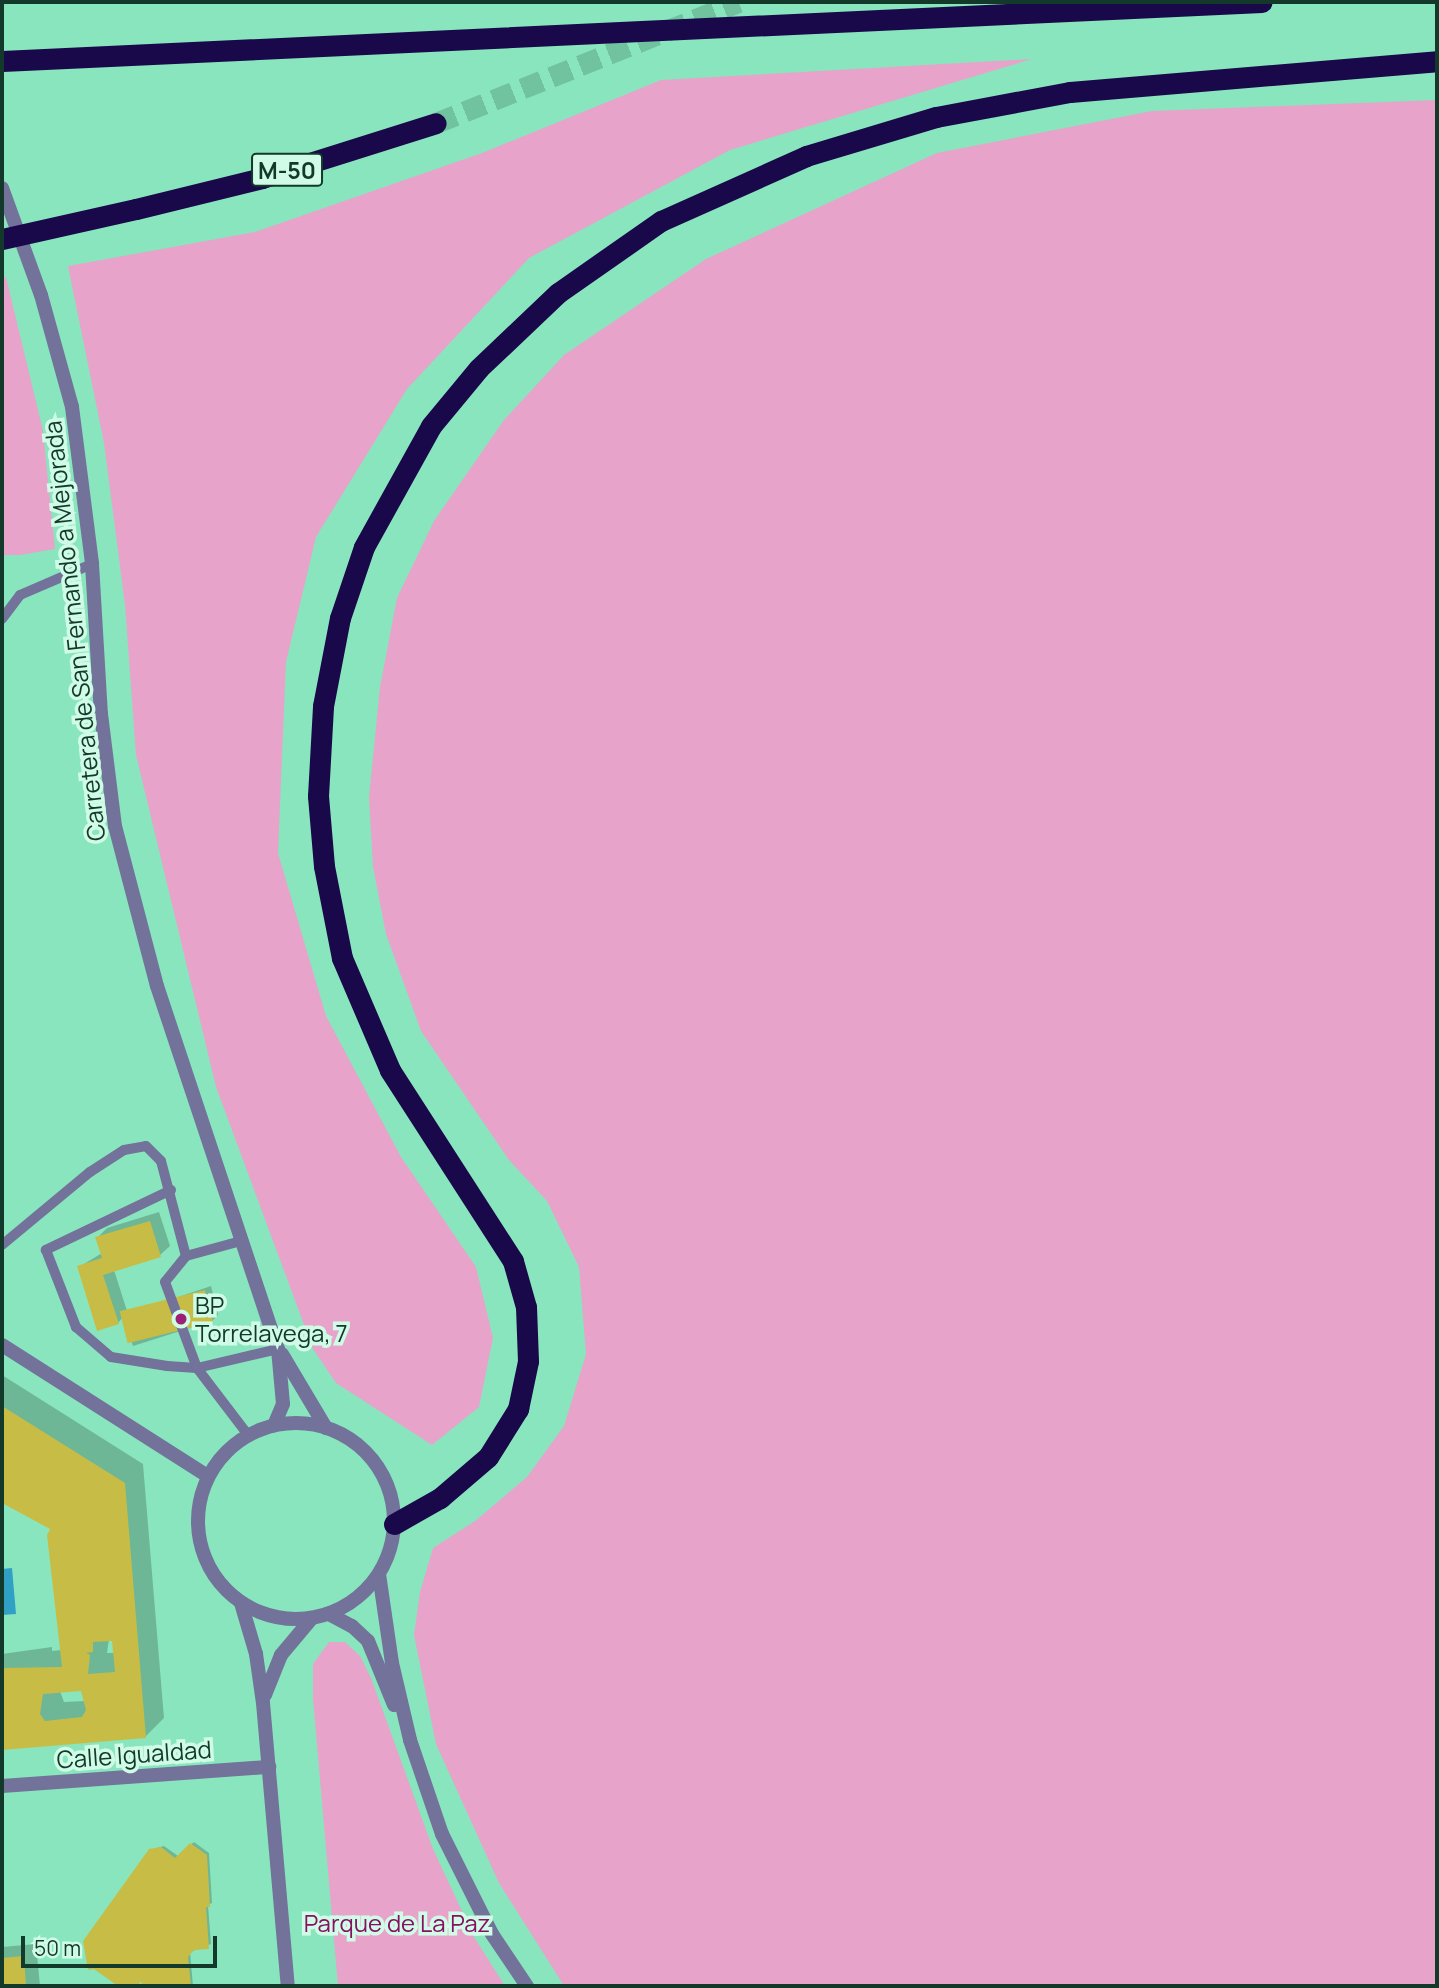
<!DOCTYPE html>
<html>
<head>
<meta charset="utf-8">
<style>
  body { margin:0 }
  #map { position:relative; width:1439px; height:1988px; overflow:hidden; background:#89e5bd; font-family:Manrope,sans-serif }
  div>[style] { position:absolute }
  .green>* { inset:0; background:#e8a3ca }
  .water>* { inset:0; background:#30a1c5 }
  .shadow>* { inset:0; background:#0003 }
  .building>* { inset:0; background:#c7bd46; transform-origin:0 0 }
  .motorway-tunnel>* { height:21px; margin-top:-10.5px; transform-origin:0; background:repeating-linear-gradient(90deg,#71c3a0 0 21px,transparent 0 31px) }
  .service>* { height:10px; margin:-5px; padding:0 5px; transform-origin:5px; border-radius:5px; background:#72729a }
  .minor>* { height:14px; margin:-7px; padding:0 7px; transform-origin:7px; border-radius:7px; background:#72729a }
  .tertiary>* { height:14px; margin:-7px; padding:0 7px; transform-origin:7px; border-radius:7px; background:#72729a }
  .tertiary>.ring { margin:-7px; padding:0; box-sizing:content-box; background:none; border:14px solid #72729a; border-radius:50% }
  .motorway>* { height:21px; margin:-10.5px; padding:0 10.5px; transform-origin:10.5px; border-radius:10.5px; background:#19084a }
  .motorway-bridge>* { height:21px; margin:-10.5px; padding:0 10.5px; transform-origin:10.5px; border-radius:10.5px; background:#19084a }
  .dots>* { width:19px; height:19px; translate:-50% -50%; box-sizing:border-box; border:4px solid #d0fbe6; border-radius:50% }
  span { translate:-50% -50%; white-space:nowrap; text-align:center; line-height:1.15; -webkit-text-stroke:7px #d0fbe6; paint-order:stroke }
  .shield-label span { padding:2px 5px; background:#d0fbe6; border:2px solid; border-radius:5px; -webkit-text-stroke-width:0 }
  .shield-label { font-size:23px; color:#12392a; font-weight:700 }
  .street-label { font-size:24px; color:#12392a }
  .poi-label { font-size:24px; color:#12392a }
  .left { translate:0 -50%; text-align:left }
  .park-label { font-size:24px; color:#871063 }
  .frame { position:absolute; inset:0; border:4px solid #12392a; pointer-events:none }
  .scale { position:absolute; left:21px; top:1936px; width:196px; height:32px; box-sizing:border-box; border:4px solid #12392a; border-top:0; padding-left:9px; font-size:21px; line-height:24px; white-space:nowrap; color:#12392a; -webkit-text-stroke:5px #d0fbe6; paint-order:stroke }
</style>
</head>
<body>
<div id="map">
  <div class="green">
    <div style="clip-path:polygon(1032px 59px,730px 150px,529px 258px,407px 389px,316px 537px,286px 662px,278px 853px,326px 1016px,401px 1157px,476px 1267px,493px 1338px,479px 1407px,432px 1445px,336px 1383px,313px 1349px,216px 1087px,136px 755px,125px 605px,104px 443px,68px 266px,255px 232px,482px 153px,661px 80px)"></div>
    <div style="clip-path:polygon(1437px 100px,1437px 1986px,564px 1986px,499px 1883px,436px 1744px,414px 1635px,420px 1592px,433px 1548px,475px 1521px,527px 1477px,564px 1426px,586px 1354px,579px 1267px,547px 1201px,509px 1160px,421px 1031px,386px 934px,373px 867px,369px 797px,380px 687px,397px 598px,434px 521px,504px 420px,564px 355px,706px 259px,937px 153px,1152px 111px)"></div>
    <div style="clip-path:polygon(6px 277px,43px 431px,55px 549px,20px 555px,2px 555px,2px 278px)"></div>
    <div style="clip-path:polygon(329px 1642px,345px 1642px,360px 1656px,371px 1678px,433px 1849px,474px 1937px,505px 1986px,338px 1986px,313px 1699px,313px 1664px)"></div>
  </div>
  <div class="water">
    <div style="clip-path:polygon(12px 1568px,16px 1614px,2px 1615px,2px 1569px)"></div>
  </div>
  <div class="shadow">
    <div style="clip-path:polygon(159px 1212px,170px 1246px,160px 1255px,114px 1270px,128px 1314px,211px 1286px,218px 1315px,212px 1321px,133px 1346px,123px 1317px,118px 1323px,79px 1267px,102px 1253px,97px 1238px,107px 1228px)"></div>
    <div style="clip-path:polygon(evenodd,2px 1375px,143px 1464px,164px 1718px,145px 1737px,2px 1748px,2px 1654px,52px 1647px,52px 1651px,61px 1650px,53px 1528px,2px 1499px,2px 1375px,109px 1639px,114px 1639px,115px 1653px,107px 1653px,109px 1639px,2px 1375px,82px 1689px,85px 1701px,64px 1702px,60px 1691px,82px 1689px)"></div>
    <div style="clip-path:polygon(194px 1842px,209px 1853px,212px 1903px,208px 1905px,211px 1944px,190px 1952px,193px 1986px,144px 1986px,143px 1978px,136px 1986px,121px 1986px,94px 1967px,150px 1850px,164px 1846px,178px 1856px)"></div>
    <div style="clip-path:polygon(36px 1944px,40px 1986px,2px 1986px,2px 1947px)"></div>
  </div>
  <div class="building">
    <div style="clip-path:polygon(150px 1221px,161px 1257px,103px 1275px,119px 1324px,97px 1331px,77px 1266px,102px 1258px,95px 1237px)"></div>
    <div style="left:205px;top:1290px;width:33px;height:88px;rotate:76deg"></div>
    <div style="clip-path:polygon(evenodd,2px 1406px,125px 1483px,146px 1738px,2px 1750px,2px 1668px,62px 1667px,47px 1535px,50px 1529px,2px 1503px,2px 1406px,112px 1641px,115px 1672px,88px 1674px,90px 1655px,86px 1653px,93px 1652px,93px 1642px,112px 1641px,2px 1406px,81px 1691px,86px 1710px,82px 1717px,45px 1721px,40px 1714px,43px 1694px,81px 1691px)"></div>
    <div style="clip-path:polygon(190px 1843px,207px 1855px,210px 1907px,206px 1907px,209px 1949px,194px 1950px,188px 1957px,191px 1986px,142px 1986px,141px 1981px,138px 1986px,118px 1986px,94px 1969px,88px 1970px,83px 1941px,149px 1849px,161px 1847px,175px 1858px)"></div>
    <div style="clip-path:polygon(24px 1956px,26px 1986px,2px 1986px,2px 1958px)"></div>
  </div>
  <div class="motorway-tunnel">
    <div style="left:436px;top:123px;width:326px;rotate:-21.8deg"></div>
  </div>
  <div class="service">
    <div style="left:2px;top:619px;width:30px;rotate:-53deg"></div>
    <div style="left:20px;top:595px;width:78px;rotate:-23.3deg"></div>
    <div style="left:171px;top:1190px;width:139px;rotate:154.4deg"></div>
    <div style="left:46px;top:1250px;width:83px;rotate:68.7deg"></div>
    <div style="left:76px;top:1327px;width:46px;rotate:40.6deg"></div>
    <div style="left:111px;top:1357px;width:57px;rotate:9.1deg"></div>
    <div style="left:167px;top:1366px;width:30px;rotate:4deg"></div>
    <div style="left:197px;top:1368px;width:83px;rotate:-13.2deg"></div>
    <div style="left:2px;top:1245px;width:114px;rotate:-39.7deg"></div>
    <div style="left:90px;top:1172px;width:40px;rotate:-32.9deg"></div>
    <div style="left:124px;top:1150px;width:22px;rotate:-10deg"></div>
    <div style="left:146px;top:1146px;width:21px;rotate:45deg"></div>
    <div style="left:161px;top:1161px;width:98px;rotate:75.3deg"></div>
    <div style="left:186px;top:1256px;width:33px;rotate:129deg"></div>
    <div style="left:165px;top:1282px;width:92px;rotate:69.6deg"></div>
    <div style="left:197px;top:1368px;width:84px;rotate:52.7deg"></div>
    <div style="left:186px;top:1256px;width:57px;rotate:-15.3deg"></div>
  </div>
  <div class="minor">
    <div style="left:241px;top:1603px;width:53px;rotate:73.6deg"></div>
    <div style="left:256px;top:1654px;width:49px;rotate:81.9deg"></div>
    <div style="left:263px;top:1703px;width:284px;rotate:85deg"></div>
    <div style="left:265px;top:1695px;width:43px;rotate:-68.2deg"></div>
    <div style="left:281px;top:1655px;width:48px;rotate:-50deg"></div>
    <div style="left:2px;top:1786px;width:268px;rotate:-4.1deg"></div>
  </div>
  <div class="tertiary">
    <div style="left:2px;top:188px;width:114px;rotate:70deg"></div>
    <div style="left:41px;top:295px;width:116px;rotate:74.5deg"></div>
    <div style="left:72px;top:407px;width:158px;rotate:82.7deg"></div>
    <div style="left:92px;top:564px;width:150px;rotate:86.6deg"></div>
    <div style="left:101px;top:714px;width:113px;rotate:82.9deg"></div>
    <div style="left:115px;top:826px;width:165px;rotate:75.3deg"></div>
    <div style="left:157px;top:986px;width:383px;rotate:71.6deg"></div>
    <div style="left:278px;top:1349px;width:55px;rotate:84.8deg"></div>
    <div style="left:283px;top:1404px;width:23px;rotate:113deg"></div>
    <div style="left:2px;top:1345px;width:244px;rotate:32.5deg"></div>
    <div style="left:282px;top:1354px;width:86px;rotate:59.3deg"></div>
    <div class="ring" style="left:198px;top:1423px;width:182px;height:182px"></div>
    <div style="left:379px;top:1574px;width:90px;rotate:81.7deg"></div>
    <div style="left:392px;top:1663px;width:79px;rotate:76.8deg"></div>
    <div style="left:410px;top:1740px;width:99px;rotate:71.2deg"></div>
    <div style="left:442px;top:1834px;width:112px;rotate:63.4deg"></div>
    <div style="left:492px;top:1934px;width:63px;rotate:56.1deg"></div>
    <div style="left:329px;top:1614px;width:26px;rotate:28deg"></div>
    <div style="left:352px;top:1626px;width:22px;rotate:43deg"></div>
    <div style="left:368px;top:1641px;width:69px;rotate:67.9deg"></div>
  </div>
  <div class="motorway">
    <div style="left:2px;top:61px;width:1261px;rotate:-2.68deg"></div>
    <div style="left:136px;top:209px;width:130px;rotate:-13.8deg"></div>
    <div style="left:262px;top:178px;width:182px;rotate:-17.5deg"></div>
    <div style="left:394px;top:1524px;width:53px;rotate:-29.5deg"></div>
    <div style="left:440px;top:1498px;width:63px;rotate:-40.5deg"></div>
    <div style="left:488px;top:1457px;width:57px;rotate:-58deg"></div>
    <div style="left:518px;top:1409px;width:49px;rotate:-78.2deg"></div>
    <div style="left:528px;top:1361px;width:54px;rotate:-92.1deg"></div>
    <div style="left:526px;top:1307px;width:48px;rotate:-105.8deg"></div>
    <div style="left:513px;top:1261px;width:227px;rotate:-122.8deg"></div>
    <div style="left:390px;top:1070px;width:122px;rotate:-113.2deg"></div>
    <div style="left:342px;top:958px;width:94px;rotate:-101.1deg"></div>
    <div style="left:324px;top:866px;width:70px;rotate:-94.9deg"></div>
    <div style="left:318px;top:796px;width:90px;rotate:-86.8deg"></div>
    <div style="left:323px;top:706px;width:90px;rotate:-79.1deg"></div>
    <div style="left:340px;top:618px;width:75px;rotate:-71.3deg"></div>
    <div style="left:364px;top:547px;width:138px;rotate:-61deg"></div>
    <div style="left:431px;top:426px;width:75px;rotate:-50.4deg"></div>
    <div style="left:479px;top:368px;width:109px;rotate:-43.5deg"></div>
    <div style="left:558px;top:293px;width:126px;rotate:-35deg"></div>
    <div style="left:661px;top:221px;width:159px;rotate:-24.1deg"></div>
    <div style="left:806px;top:156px;width:136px;rotate:-16.7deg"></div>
    <div style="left:936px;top:117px;width:136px;rotate:-10.6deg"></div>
    <div style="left:1070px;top:92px;width:368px;rotate:-4.8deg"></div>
  </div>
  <div class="motorway-bridge">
    <div style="left:2px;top:239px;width:137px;rotate:-12.6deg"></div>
  </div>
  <div class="dots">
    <div style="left:181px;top:1319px;background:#9d2076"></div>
  </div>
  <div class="shield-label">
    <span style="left:287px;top:170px">M-50</span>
  </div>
  <div class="street-label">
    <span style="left:74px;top:631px;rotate:-96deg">Carretera de San Fernando a Mejorada</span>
    <span style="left:134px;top:1754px;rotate:-4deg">Calle Igualdad</span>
  </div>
  <div class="poi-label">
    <span class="left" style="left:195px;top:1319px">BP<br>Torrelavega, 7</span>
  </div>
  <div class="park-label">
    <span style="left:397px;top:1923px">Parque de La Paz</span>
  </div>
  <div class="frame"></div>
  <div class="scale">50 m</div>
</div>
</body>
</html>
